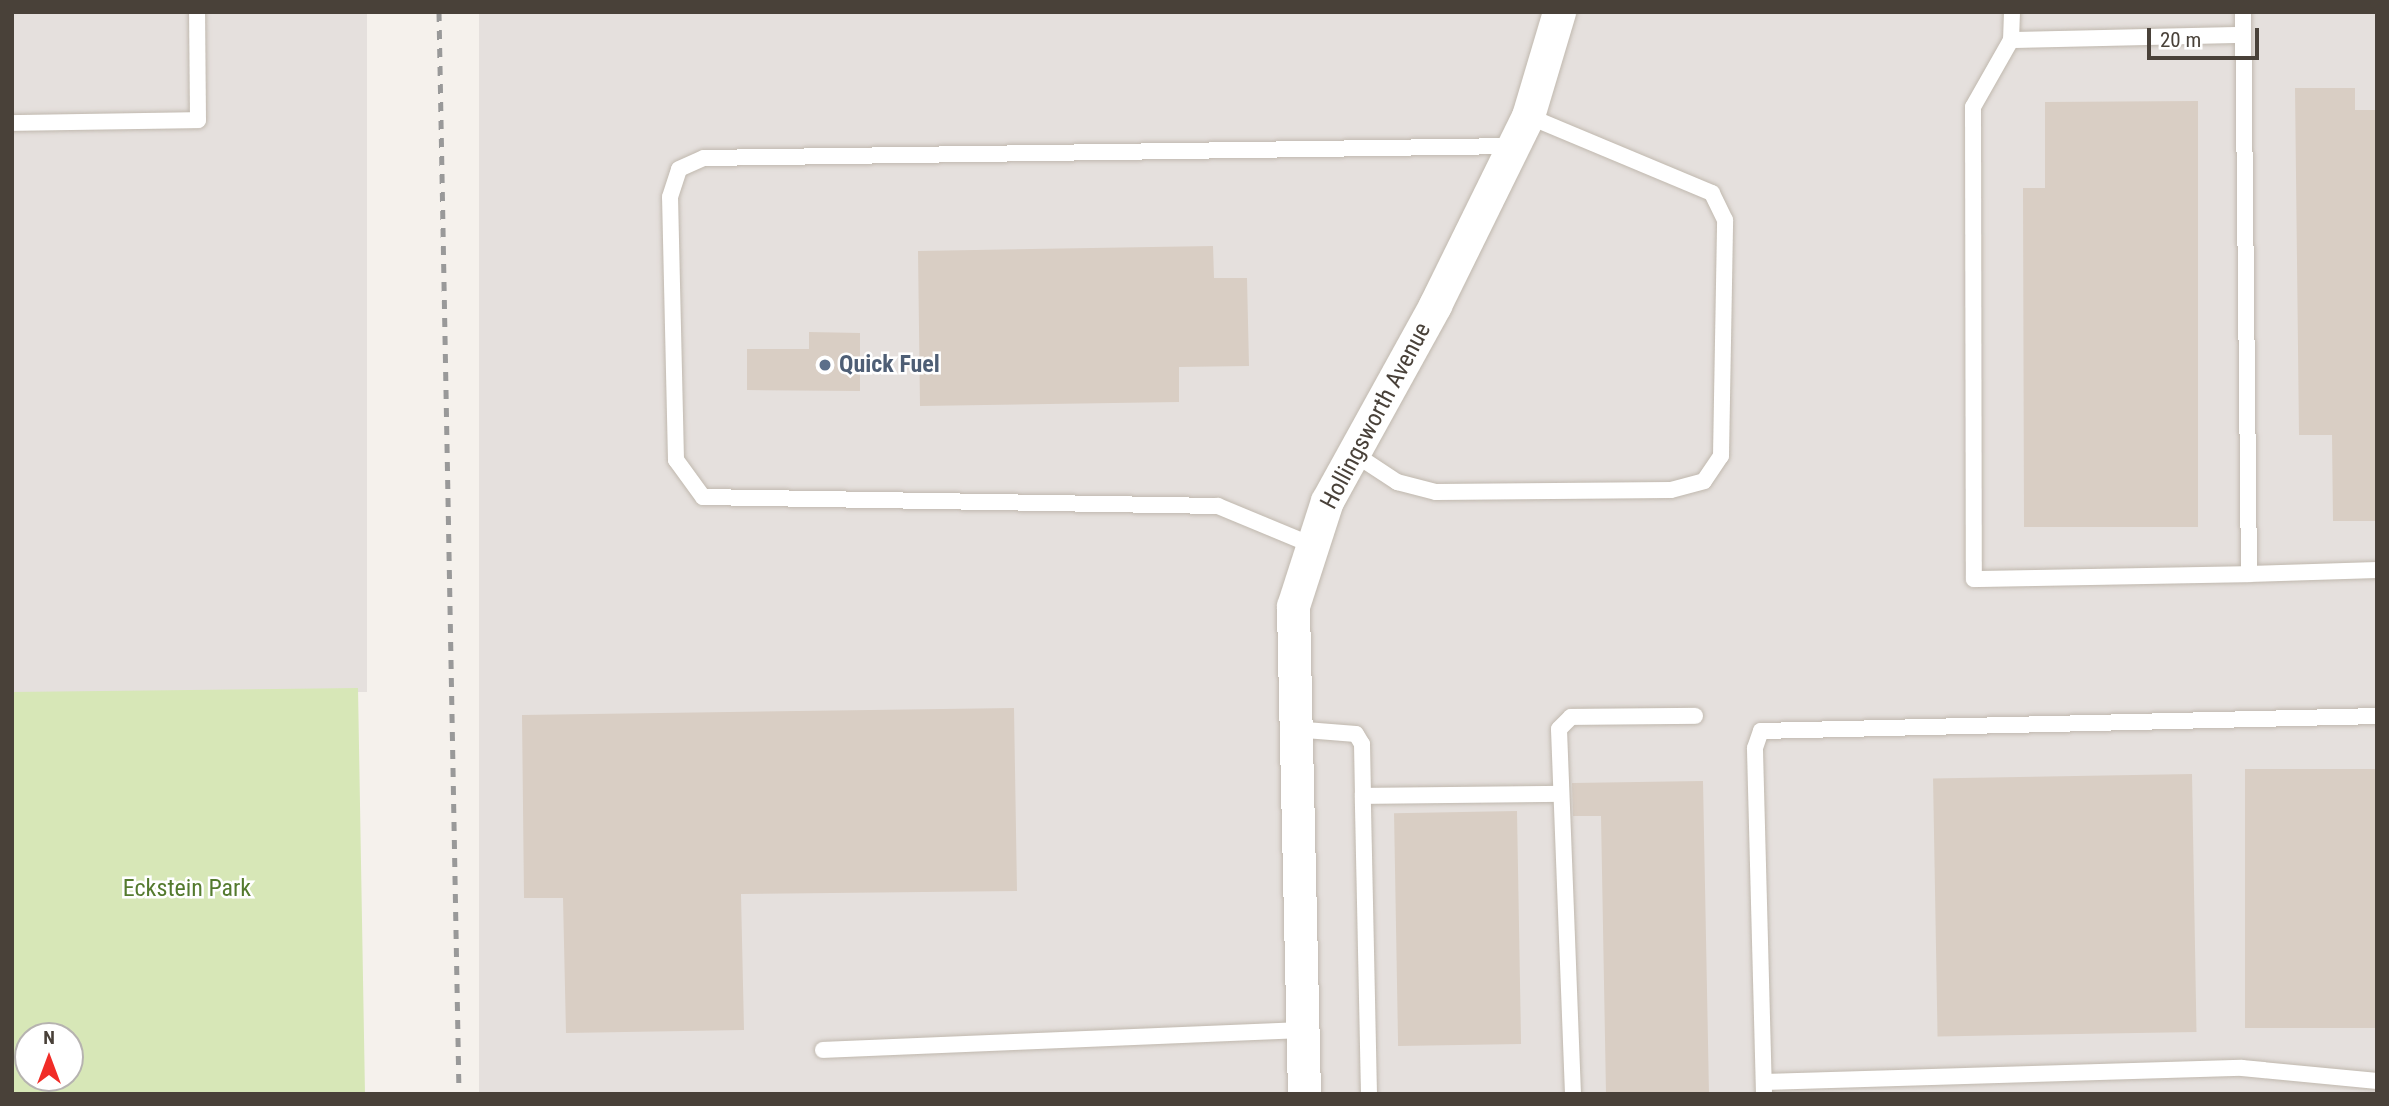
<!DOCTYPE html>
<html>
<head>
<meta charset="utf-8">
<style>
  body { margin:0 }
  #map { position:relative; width:2389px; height:1106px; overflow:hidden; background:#f5f1ec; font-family:"Roboto Condensed",sans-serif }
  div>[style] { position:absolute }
  .industrial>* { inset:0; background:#e5e0dd; transform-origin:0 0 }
  .green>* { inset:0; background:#d7e7b7 }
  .building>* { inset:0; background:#d9cec4; transform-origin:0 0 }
  .roads { filter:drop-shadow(0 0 2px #c0b8ae) drop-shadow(0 0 2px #c0b8ae) }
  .lane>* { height:16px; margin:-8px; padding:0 8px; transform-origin:8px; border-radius:8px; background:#fff }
  .street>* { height:33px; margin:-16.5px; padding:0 16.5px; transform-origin:16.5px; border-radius:16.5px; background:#fff }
  .rail>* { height:5px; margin-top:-2.5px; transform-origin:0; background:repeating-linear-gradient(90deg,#999 0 9px,transparent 0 18px) }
  .dots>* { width:19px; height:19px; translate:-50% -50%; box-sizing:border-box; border:4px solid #fff; border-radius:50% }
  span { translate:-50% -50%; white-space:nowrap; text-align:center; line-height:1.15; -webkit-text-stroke:5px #fff; paint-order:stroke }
  .service-label { font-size:24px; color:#4e5e75; font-weight:700 }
  .left { translate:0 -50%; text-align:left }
  .street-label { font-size:24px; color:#494139 }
  .park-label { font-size:24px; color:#547a2e }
  .frame { position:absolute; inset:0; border:14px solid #494139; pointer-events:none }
  .north { position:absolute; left:14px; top:1022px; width:70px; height:70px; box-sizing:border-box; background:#fff; border:2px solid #b6b3b0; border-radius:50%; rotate:0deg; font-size:19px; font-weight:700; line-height:28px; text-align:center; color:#494139 }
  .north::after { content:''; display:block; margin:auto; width:24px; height:32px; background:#f12c27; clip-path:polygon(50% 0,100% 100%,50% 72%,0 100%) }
  .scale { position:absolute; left:2147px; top:28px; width:112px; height:32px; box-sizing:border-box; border:4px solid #494139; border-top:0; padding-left:9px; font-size:21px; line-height:24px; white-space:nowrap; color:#494139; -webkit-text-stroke:5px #fff; paint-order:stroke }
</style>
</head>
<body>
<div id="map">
  <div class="industrial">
    <div style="left:12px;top:12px;width:355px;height:680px"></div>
    <div style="left:479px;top:12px;width:1898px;height:1082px"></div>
  </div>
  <div class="green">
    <div style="clip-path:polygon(evenodd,358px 688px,365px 1094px,12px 1094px,12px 692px,358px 688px,28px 1036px,70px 1036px,70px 1078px,28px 1078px,28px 1036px)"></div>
  </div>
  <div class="building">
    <div style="clip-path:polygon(2295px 88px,2355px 88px,2355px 110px,2377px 110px,2377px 521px,2333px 521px,2332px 435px,2299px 435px)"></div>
    <div style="clip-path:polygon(2198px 101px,2198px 527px,2024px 527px,2023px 188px,2045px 188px,2045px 102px)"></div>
    <div style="clip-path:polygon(1213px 246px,1214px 278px,1247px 278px,1249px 366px,1179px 367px,1179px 402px,920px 406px,918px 251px)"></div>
    <div style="clip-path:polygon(809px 332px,860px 333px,860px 391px,747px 390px,747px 349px,809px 349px)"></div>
    <div style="clip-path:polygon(1014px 708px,1017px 891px,741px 894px,744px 1030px,566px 1033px,563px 898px,524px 898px,522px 715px)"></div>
    <div style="left:2377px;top:769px;width:259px;height:132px;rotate:90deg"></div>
    <div style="left:2192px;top:774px;width:258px;height:259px;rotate:89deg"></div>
    <div style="clip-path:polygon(1703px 781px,1709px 1094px,1606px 1094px,1601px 816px,1573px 816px,1572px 783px)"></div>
    <div style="left:1517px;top:811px;width:233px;height:123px;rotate:89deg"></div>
  </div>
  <div class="roads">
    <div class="lane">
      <div style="left:2012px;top:12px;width:28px;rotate:92deg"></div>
      <div style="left:2011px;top:40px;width:77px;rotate:119.6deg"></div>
      <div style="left:1973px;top:107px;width:472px;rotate:89.9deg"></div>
      <div style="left:1974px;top:579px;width:275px;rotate:-1deg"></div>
      <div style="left:2249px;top:574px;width:562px;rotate:-90.61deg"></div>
      <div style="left:2011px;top:40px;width:228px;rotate:-1.3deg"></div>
      <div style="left:12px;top:123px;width:186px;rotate:-0.9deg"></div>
      <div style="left:198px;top:120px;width:108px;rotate:-90.5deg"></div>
      <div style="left:1353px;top:453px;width:53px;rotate:33.4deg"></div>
      <div style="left:1397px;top:482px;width:40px;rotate:14.4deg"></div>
      <div style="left:1436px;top:492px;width:235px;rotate:-0.5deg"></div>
      <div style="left:1671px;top:490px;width:34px;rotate:-15deg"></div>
      <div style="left:1704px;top:481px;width:30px;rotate:-56deg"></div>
      <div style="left:1721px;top:456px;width:236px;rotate:-89deg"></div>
      <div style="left:1725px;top:220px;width:30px;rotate:-116deg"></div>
      <div style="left:1712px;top:193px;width:199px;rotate:-157.3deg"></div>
      <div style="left:1312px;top:545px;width:102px;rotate:-157.5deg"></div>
      <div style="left:1218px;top:506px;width:515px;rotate:-179deg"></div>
      <div style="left:703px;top:497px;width:46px;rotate:-126.1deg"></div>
      <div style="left:676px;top:460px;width:263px;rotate:-91.3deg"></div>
      <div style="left:670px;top:197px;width:29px;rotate:-72deg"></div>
      <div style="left:679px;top:169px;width:27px;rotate:-24deg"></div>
      <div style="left:704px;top:158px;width:809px;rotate:-0.85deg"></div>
      <div style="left:2249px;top:574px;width:128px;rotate:-1.8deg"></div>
      <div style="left:1293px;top:729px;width:63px;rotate:4.5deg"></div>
      <div style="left:1356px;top:734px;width:12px;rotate:59deg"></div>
      <div style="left:1362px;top:744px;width:52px;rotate:88.9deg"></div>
      <div style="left:823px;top:1050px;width:478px;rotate:-2.4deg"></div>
      <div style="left:1764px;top:1082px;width:478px;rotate:-1.7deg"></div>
      <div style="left:2242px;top:1068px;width:136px;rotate:5.5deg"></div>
      <div style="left:1369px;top:1094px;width:298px;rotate:-91.2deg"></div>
      <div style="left:1363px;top:796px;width:197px;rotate:-0.6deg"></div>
      <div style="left:1573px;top:1094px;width:365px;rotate:-92.2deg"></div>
      <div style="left:1559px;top:729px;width:17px;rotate:-45deg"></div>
      <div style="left:1571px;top:717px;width:124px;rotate:-0.5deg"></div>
      <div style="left:1764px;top:1094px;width:346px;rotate:-91.5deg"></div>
      <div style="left:1755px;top:748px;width:18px;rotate:-71deg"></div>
      <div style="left:1761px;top:731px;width:616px;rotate:-1.39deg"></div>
    </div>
    <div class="street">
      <div style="left:1304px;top:1094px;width:488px;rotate:-91.3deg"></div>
      <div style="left:1293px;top:606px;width:110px;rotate:-72.1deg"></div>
      <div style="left:1327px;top:501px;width:224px;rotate:-61.1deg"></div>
      <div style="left:1435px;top:305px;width:211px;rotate:-63.8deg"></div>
      <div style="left:1528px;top:116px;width:109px;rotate:-73.4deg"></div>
    </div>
  </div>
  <div class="rail">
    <div style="left:439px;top:12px;width:1082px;rotate:88.94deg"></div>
  </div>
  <div class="dots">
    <div style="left:825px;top:365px;background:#5c6f8a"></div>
  </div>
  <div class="service-label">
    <span class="left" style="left:839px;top:365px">Quick Fuel</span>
  </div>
  <div class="street-label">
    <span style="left:1376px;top:416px;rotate:-62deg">Hollingsworth Avenue</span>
  </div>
  <div class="park-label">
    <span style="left:187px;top:889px">Eckstein Park</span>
  </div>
  <div class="frame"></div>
  <div class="north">N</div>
  <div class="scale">20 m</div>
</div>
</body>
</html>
